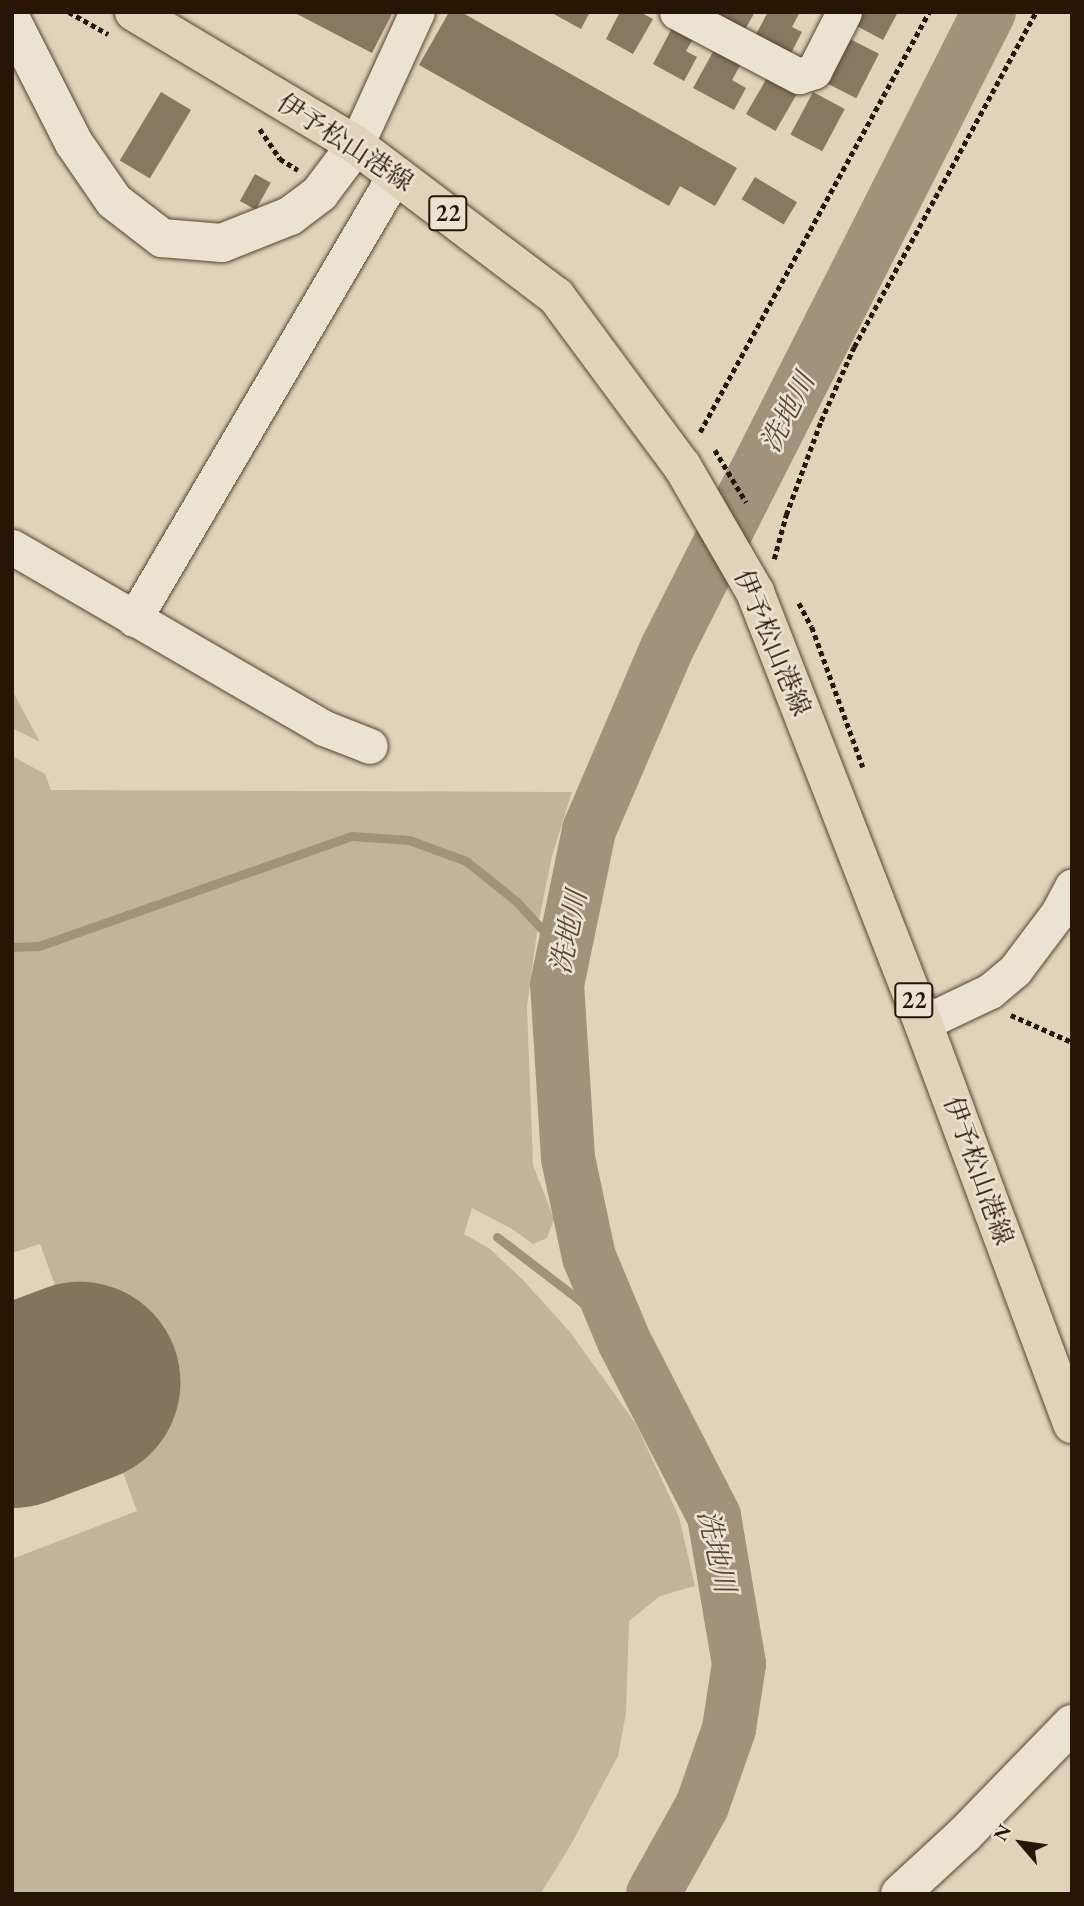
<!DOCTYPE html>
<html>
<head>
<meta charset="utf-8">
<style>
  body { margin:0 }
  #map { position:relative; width:1084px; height:1906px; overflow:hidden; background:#dfd4b9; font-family:"EB Garamond","Noto Serif JP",serif }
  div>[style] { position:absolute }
  .green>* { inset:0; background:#c0b49a }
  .stream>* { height:9px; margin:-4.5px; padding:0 4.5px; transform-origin:4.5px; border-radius:4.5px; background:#a1937b }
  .river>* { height:54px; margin:-27px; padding:0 27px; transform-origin:27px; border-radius:27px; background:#a1937b }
  .runway>* { height:201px; margin:-100.5px; padding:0 100.5px; transform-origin:100.5px; border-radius:100.5px; background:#84745e }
  .building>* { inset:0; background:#877862; transform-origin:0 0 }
  .path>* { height:4.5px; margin-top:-2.25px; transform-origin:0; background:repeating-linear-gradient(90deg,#281504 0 5px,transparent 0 8.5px) }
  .roads { filter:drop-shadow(0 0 2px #564531) drop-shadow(0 0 2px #564531) }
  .street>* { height:35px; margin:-17.5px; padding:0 17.5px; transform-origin:17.5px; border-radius:17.5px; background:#eae3d2 }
  .secondary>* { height:38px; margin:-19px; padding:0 19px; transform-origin:19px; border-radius:19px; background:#eae3d2 }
  .primary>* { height:38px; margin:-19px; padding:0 19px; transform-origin:19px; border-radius:19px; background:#dfd4b9 }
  span { translate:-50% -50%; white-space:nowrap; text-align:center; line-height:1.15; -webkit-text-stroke:5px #eae3d2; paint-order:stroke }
  .shield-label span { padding:2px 5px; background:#eae3d2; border:2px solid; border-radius:5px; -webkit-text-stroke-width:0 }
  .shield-label { font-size:24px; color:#281504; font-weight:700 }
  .street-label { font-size:26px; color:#281504 }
  .water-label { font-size:28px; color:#584734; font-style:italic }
  .frame { position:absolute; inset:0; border:14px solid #281504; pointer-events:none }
  .north { position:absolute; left:986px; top:1808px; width:70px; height:70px; -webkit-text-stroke:5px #eae3d2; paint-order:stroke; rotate:299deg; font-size:19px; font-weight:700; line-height:28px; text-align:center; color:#281504 }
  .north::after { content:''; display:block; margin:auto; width:24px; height:32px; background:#281504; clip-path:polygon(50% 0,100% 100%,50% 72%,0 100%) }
</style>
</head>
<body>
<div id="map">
  <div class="green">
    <div style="clip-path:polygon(12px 690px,40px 742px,12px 728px)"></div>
    <div style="clip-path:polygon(12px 756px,45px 774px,51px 790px,572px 792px,552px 856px,538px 925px,527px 1006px,533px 1165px,554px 1219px,547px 1238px,533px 1244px,512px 1229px,472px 1208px,464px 1234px,490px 1249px,523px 1280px,570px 1332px,636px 1424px,679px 1517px,695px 1586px,660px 1596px,629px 1621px,626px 1713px,618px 1756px,569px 1848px,540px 1894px,12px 1894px,12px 1559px,137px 1511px,40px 1244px,12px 1253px)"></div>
  </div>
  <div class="stream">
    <div style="left:12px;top:947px;width:27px;rotate:-2deg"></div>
    <div style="left:39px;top:946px;width:332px;rotate:-19.4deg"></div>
    <div style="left:352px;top:836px;width:57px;rotate:4deg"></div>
    <div style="left:409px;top:840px;width:61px;rotate:20.2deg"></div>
    <div style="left:466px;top:861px;width:64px;rotate:38.7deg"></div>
    <div style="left:516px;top:901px;width:71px;rotate:47.3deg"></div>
    <div style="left:497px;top:1237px;width:102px;rotate:37.4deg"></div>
    <div style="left:578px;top:1299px;width:62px;rotate:42.4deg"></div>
  </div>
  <div class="river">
    <div style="left:653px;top:1894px;width:101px;rotate:-60.9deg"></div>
    <div style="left:702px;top:1806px;width:82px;rotate:-70.7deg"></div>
    <div style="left:729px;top:1729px;width:66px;rotate:-81.3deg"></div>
    <div style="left:739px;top:1664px;width:150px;rotate:-99.6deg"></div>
    <div style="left:714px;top:1516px;width:197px;rotate:-117.2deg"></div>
    <div style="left:624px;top:1341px;width:91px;rotate:-112.6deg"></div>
    <div style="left:589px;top:1257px;width:101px;rotate:-102deg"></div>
    <div style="left:568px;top:1158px;width:173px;rotate:-93.6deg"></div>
    <div style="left:557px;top:985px;width:158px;rotate:-78.3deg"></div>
    <div style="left:589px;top:830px;width:198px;rotate:-66.8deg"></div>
    <div style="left:667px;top:648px;width:713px;rotate:-63.15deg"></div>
  </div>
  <div class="runway">
    <div style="left:12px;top:1407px;width:72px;rotate:-20.5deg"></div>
  </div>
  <div class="building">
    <div style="clip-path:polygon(293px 12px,393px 12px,372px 53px)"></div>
    <div style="clip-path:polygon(449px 12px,461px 12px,737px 168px,715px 206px,680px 186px,669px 206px,419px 65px)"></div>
    <div style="clip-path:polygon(550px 12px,590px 12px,581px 29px)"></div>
    <div style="clip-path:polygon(620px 12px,640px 12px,653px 19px,633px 54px,606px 39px)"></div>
    <div style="clip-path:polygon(711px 12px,755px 12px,744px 31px)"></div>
    <div style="clip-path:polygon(768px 12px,800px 12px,792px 27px,802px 32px,790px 55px,755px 36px)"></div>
    <div style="clip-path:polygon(859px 12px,898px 12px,883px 40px,853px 24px)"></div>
    <div style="clip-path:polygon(672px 28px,693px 39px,686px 51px,697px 57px,684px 81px,653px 64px)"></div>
    <div style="left:846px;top:37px;width:37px;height:50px;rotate:27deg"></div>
    <div style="clip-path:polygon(714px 50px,741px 64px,732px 80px,746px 88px,734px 110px,693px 88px)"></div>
    <div style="left:768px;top:76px;width:34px;height:44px;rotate:30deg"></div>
    <div style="left:161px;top:92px;width:35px;height:80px;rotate:31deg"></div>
    <div style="left:813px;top:92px;width:36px;height:48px;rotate:28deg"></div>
    <div style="left:255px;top:174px;width:18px;height:31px;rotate:29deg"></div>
    <div style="left:755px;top:177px;width:49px;height:26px;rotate:31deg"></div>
  </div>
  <div class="path">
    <div style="left:69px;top:12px;width:45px;rotate:29.4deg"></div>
    <div style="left:260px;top:129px;width:36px;rotate:56deg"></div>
    <div style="left:280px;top:159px;width:21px;rotate:31deg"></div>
    <div style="left:700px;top:432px;width:478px;rotate:-61.4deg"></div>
    <div style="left:715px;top:450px;width:61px;rotate:59.2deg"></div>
    <div style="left:774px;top:559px;width:46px;rotate:-74.7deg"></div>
    <div style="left:786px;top:515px;width:100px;rotate:-69.6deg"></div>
    <div style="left:821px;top:421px;width:81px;rotate:-66deg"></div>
    <div style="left:854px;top:347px;width:381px;rotate:-61.5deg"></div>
    <div style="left:799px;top:603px;width:27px;rotate:62deg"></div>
    <div style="left:812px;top:627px;width:149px;rotate:70deg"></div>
    <div style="left:1011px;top:1015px;width:67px;rotate:23.9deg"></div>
  </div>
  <div class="roads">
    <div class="street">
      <div style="left:677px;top:12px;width:138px;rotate:27.7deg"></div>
      <div style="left:799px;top:76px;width:16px;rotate:-18deg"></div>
      <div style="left:814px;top:71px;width:66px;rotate:-63deg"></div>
      <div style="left:356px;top:145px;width:146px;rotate:-65.4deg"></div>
      <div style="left:12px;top:547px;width:361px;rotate:30.1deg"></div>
      <div style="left:324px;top:728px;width:49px;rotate:21.4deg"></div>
      <div style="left:134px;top:619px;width:517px;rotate:-59.57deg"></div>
      <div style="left:923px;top:1023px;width:74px;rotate:-25.5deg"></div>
      <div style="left:990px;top:991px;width:33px;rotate:-40deg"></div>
      <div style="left:1015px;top:970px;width:71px;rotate:-53deg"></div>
      <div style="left:1058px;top:913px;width:30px;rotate:-62deg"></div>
    </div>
    <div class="secondary">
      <div style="left:12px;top:21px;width:137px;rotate:63.1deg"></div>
      <div style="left:74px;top:143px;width:70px;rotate:55.4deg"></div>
      <div style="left:114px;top:201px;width:61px;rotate:37.6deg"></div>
      <div style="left:162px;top:238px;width:60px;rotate:4.8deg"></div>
      <div style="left:222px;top:243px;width:73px;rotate:-21.7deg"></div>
      <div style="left:290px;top:216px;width:38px;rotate:-37deg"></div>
      <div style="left:320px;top:193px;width:60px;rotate:-53.1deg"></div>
      <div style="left:900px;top:1894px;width:87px;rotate:-42.7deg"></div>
      <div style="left:964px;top:1835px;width:155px;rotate:-45.8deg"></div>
    </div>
    <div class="primary">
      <div style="left:134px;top:12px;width:259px;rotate:30.9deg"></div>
      <div style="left:356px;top:145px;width:251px;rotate:37.1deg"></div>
      <div style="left:556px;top:296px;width:212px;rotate:53.5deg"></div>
      <div style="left:682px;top:466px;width:146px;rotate:59.9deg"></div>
      <div style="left:755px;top:592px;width:463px;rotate:68.7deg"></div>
      <div style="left:923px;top:1023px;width:428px;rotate:69.6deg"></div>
    </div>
  </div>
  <div class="shield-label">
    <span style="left:448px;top:213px">22</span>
    <span style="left:914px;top:1000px">22</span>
  </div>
  <div class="street-label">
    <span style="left:345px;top:143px;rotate:33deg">伊予松山港線</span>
    <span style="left:772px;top:643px;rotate:67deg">伊予松山港線</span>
    <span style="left:978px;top:1171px;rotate:70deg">伊予松山港線</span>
  </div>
  <div class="water-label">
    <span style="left:787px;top:412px;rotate:-63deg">洗地川</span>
    <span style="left:568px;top:932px;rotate:-78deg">洗地川</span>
    <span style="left:717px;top:1551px;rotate:77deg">洗地川</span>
  </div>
  <div class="frame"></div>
  <div class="north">N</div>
</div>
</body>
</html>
